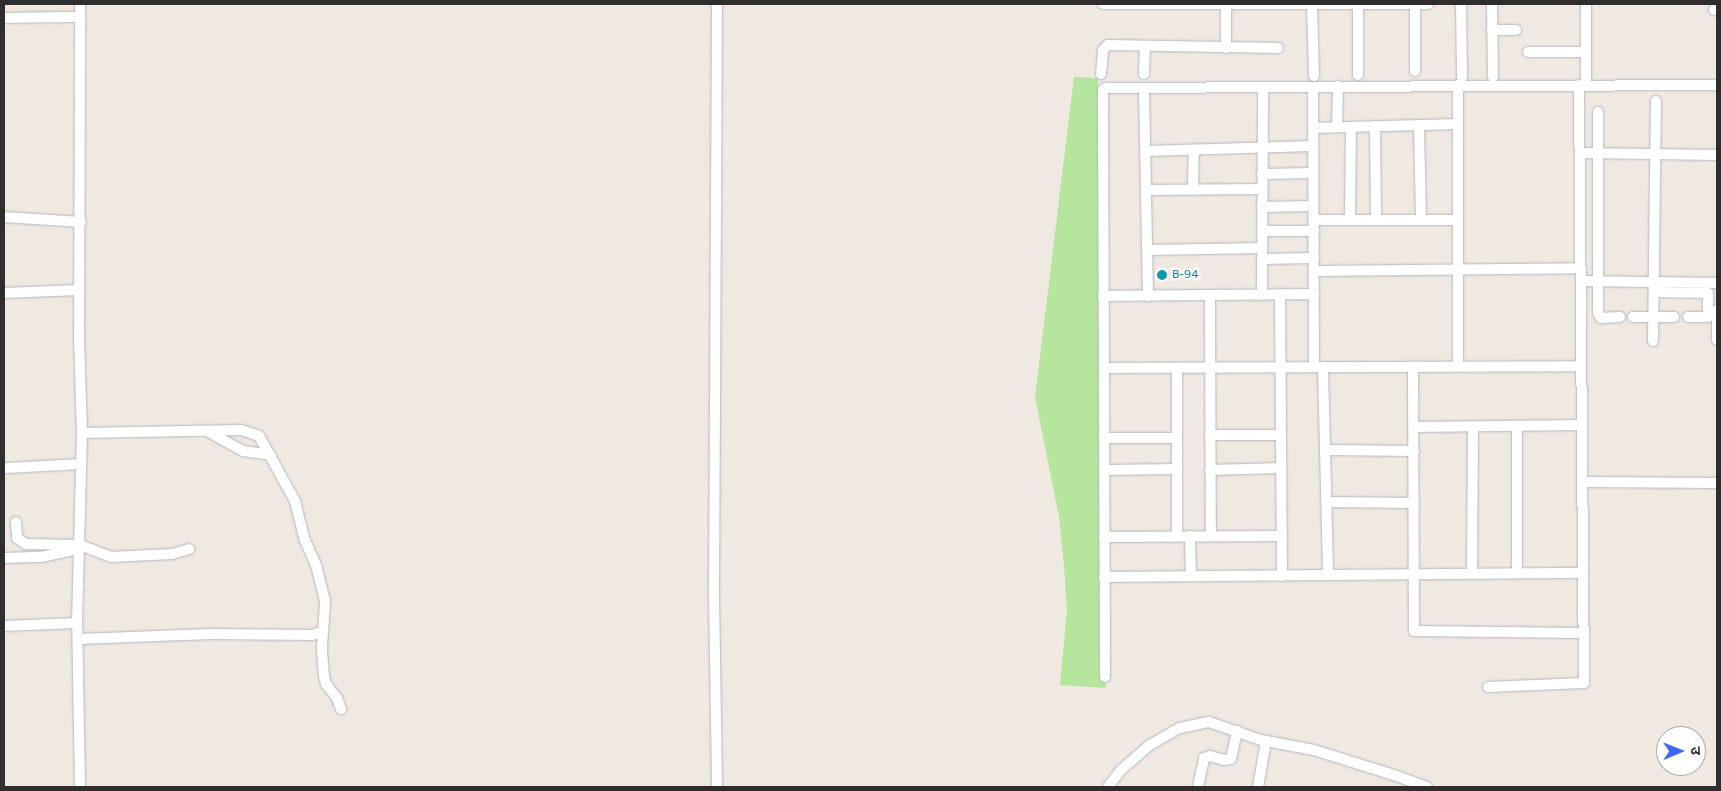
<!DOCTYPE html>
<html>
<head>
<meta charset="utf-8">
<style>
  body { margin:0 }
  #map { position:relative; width:1721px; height:791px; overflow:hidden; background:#efe9e1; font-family:Figtree,"Noto Sans Devanagari",sans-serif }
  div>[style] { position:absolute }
  .green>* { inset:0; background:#b6e59e }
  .roads { filter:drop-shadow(0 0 1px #b4b7c1) drop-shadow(0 0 1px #b4b7c1) }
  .minor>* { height:10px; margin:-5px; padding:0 5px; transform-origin:5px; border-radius:5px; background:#fff }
  .dots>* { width:14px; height:14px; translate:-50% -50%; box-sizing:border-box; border:2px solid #fff; border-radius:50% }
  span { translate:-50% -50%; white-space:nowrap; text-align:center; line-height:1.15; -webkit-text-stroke:4.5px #fff; paint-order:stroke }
  .culture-label { font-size:12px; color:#0d838f }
  .left { translate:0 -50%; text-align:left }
  .frame { position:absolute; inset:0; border:5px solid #2e2e2e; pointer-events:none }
  .north { position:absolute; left:1656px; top:726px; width:50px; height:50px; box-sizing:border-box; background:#fff; border:1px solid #ababab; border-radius:50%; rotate:89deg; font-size:14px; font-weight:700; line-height:20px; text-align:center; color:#2e2e2e }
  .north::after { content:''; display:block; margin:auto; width:18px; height:22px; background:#4264fb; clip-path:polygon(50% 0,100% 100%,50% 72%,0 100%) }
</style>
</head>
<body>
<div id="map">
  <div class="green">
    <div style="clip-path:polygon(1074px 77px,1098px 78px,1101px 500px,1106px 688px,1060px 685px,1067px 610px,1064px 566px,1059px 517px,1035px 397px)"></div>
  </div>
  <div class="roads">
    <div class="minor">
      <div style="left:717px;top:4px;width:589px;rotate:90.29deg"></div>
      <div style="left:714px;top:593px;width:194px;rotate:89.1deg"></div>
      <div style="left:1103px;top:4px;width:325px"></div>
      <div style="left:1226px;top:4px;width:44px;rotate:90deg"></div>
      <div style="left:1312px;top:4px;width:72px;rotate:88.4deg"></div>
      <div style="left:1415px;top:4px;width:67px;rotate:90deg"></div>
      <div style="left:1461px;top:4px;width:73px;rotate:89.2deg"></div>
      <div style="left:1492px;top:4px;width:73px;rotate:89.2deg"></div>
      <div style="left:1586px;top:4px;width:81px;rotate:90deg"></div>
      <div style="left:1714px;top:10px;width:3px"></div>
      <div style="left:4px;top:18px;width:76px;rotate:-0.8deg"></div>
      <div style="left:1492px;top:30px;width:24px"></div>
      <div style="left:1528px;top:52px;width:58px"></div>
      <div style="left:1101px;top:74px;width:24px;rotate:-85deg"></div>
      <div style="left:1103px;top:50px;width:7px;rotate:-45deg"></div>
      <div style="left:1108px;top:45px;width:170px;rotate:1deg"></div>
      <div style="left:1144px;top:74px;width:28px;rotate:-88deg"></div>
      <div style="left:1358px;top:75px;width:71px;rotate:-90deg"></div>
      <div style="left:1458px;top:85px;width:281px;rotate:90deg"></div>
      <div style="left:1313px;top:87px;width:280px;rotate:89.8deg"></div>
      <div style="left:1144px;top:88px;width:208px;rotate:88.9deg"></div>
      <div style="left:1598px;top:112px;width:201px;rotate:90deg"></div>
      <div style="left:1598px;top:313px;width:6px;rotate:59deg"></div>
      <div style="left:1601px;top:318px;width:19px;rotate:-3deg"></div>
      <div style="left:1419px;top:125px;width:95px;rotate:88.8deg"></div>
      <div style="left:1375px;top:126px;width:94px;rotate:89.4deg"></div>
      <div style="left:1337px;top:127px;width:41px;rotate:-88.6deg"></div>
      <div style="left:1313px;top:128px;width:145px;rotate:-1.6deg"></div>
      <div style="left:1146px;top:151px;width:167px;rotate:-1.7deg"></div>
      <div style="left:1580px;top:153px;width:137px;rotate:0.8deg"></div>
      <div style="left:1262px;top:174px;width:51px;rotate:-1.1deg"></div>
      <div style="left:1193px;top:189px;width:39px;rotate:-89deg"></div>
      <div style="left:1146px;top:190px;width:116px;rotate:-0.5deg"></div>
      <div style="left:1262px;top:207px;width:51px;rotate:-1.1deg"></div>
      <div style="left:4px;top:217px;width:77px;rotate:3.7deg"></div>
      <div style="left:1314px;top:220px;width:144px"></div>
      <div style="left:1350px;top:220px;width:93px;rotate:-89.4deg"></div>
      <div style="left:1263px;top:231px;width:51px"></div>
      <div style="left:1147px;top:250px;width:115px;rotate:-1deg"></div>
      <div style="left:1262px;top:259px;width:52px;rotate:-1.1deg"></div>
      <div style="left:1314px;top:271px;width:266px;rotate:-0.6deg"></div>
      <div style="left:1581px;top:281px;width:136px;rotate:0.8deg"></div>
      <div style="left:1654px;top:292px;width:54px;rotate:1.1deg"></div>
      <div style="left:1708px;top:293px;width:24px;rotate:90deg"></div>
      <div style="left:1708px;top:317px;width:20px;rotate:180deg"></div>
      <div style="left:4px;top:293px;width:75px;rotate:-2.3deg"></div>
      <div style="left:1280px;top:294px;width:282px;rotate:89.6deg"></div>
      <div style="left:1210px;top:295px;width:241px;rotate:89.8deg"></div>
      <div style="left:1262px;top:295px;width:207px;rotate:-89.7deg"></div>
      <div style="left:1103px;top:296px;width:211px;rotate:-0.5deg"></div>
      <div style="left:1717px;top:310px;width:30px;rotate:90deg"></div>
      <div style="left:1633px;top:317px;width:41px"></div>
      <div style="left:1653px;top:341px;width:240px;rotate:-89.3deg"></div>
      <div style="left:1323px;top:367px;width:208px;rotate:88.6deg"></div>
      <div style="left:1413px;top:367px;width:264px;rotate:89.8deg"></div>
      <div style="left:1414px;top:631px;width:169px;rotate:0.7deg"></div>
      <div style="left:1104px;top:368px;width:477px;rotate:-0.2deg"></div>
      <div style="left:1177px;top:368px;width:168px;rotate:90deg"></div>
      <div style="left:1414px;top:427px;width:168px;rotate:-0.7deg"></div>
      <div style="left:207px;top:431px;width:41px;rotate:29.1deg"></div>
      <div style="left:243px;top:451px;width:28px;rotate:8deg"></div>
      <div style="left:82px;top:433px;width:159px;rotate:-1.1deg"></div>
      <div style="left:241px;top:430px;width:19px;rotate:18deg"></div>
      <div style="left:259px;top:436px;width:74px;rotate:61deg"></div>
      <div style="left:295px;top:501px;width:38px;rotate:76deg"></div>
      <div style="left:304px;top:538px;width:30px;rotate:66deg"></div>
      <div style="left:316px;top:565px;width:38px;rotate:76deg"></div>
      <div style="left:325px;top:602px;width:47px;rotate:93.7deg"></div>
      <div style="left:322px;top:649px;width:27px;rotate:86deg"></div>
      <div style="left:324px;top:676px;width:8px;rotate:76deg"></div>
      <div style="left:326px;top:684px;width:18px;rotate:52deg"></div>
      <div style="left:337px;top:698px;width:12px;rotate:70deg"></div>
      <div style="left:1210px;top:435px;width:71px"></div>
      <div style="left:1104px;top:438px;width:73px"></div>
      <div style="left:1325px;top:450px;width:89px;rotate:0.6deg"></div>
      <div style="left:7px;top:468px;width:74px;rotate:-3.1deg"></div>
      <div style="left:1104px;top:470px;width:73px;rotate:-0.8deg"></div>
      <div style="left:1210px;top:470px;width:71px;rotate:-1.6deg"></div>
      <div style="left:1582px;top:482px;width:135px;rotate:0.4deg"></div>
      <div style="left:1326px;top:502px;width:88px;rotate:0.7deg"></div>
      <div style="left:16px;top:522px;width:16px;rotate:86deg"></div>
      <div style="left:17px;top:538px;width:11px;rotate:34deg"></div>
      <div style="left:26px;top:544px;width:54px;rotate:1.1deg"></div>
      <div style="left:80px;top:545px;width:33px;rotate:21deg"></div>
      <div style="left:111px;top:557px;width:61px;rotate:-2.8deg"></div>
      <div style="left:172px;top:554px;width:18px;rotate:-16deg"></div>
      <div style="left:1190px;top:536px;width:40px;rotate:88.6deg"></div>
      <div style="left:1104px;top:537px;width:178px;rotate:-0.3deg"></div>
      <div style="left:4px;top:558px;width:37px;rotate:-2deg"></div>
      <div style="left:41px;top:557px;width:34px;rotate:-12deg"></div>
      <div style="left:1517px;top:573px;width:147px;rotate:-90deg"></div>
      <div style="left:1472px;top:574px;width:147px;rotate:-89.6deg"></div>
      <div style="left:1104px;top:577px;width:479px;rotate:-0.5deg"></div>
      <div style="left:4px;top:626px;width:73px;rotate:-2.4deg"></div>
      <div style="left:78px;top:639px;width:133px;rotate:-2.2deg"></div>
      <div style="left:211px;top:634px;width:101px;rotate:0.6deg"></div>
      <div style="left:312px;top:635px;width:10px;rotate:-17deg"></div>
      <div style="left:1105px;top:677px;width:587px;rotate:-90.2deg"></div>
      <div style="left:1103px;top:90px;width:4px;rotate:-34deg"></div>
      <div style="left:1106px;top:88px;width:611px;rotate:-0.28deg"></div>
      <div style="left:1488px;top:687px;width:96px;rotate:-2.4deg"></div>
      <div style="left:1584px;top:683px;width:598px;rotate:-90.48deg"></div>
      <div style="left:80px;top:787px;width:164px;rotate:-91deg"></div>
      <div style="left:77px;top:623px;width:190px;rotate:-88.5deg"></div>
      <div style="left:82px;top:433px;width:93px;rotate:-91.8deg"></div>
      <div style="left:79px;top:340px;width:336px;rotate:-89.8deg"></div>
      <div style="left:1108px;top:787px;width:21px;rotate:-53deg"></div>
      <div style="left:1121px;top:770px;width:38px;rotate:-41deg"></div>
      <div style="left:1150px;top:745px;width:34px;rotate:-30deg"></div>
      <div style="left:1180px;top:728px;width:30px;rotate:-12deg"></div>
      <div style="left:1209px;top:722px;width:55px;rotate:19.1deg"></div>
      <div style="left:1261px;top:740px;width:54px;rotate:10.7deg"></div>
      <div style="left:1314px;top:750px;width:84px;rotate:17.4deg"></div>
      <div style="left:1394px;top:775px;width:35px;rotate:20deg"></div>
      <div style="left:1198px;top:787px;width:30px;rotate:-78deg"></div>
      <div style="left:1204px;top:758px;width:6px;rotate:-18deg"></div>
      <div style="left:1210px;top:756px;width:15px;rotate:16deg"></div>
      <div style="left:1224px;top:760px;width:7px;rotate:-8deg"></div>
      <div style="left:1231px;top:759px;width:29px;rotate:-78deg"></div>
      <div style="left:1258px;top:787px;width:47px;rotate:-80.1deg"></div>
    </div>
  </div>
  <div class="dots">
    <div style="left:1162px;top:275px;background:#0f9aa8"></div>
  </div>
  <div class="culture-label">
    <span class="left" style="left:1172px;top:275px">B-94</span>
  </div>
  <div class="frame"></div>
  <div class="north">उ</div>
</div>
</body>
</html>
